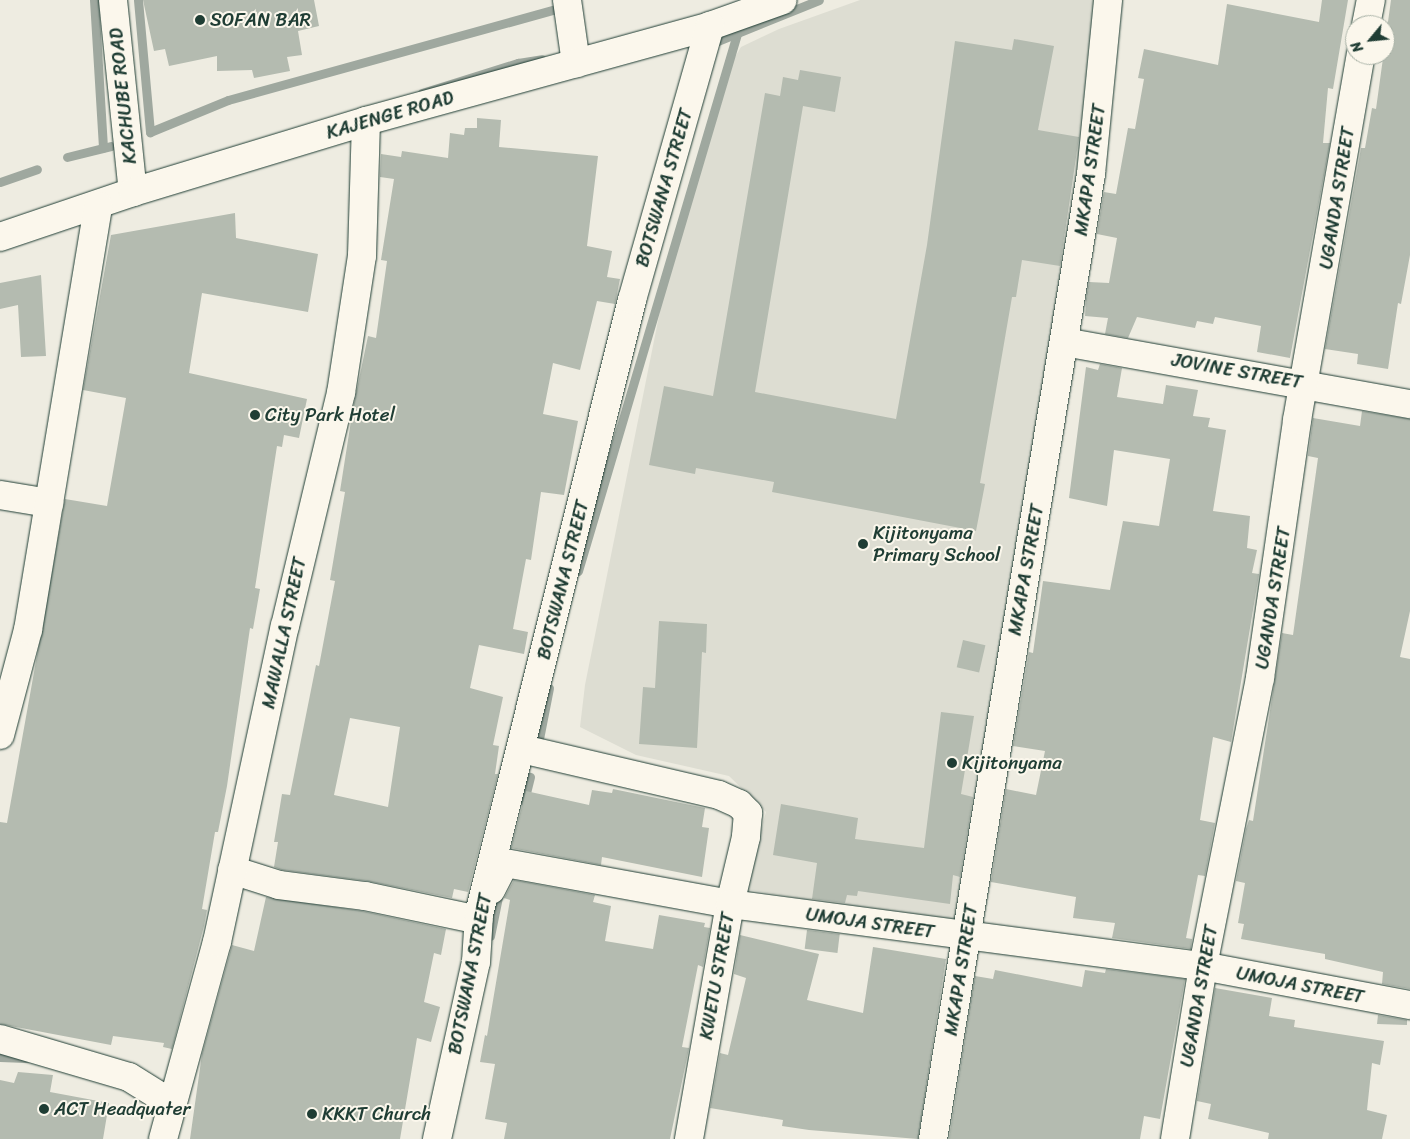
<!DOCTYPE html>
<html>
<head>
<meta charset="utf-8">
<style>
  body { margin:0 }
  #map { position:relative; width:1410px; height:1139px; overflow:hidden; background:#eeece1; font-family:Sriracha,sans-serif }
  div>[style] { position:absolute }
  .built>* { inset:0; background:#ddddd2 }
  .stream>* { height:9px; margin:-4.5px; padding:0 4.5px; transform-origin:4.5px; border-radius:4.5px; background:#9fa89f }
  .building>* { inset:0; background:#b4bbb0; transform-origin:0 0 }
  .roads { filter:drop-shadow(0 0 1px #1f3d34) drop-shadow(0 0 1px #1f3d34) }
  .minor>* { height:28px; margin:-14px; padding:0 14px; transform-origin:14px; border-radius:14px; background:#fbf7ec }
  .dots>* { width:14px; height:14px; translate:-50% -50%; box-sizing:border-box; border:2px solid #fbf7ec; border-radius:50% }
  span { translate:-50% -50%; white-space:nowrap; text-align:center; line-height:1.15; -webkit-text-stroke:4px #fbf7ec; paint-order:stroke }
  .poi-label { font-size:19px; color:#1f3d34 }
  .left { translate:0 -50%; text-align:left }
  .street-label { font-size:19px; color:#1f3d34 }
  .north { position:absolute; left:1345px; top:15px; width:50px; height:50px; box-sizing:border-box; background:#fbf7ec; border:1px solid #a3ada2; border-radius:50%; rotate:242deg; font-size:14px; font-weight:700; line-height:20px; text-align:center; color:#1f3d34 }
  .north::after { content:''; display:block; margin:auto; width:18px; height:22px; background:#1f3d34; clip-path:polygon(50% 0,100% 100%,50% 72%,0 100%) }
</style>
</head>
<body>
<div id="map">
  <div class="built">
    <div style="clip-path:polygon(860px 0,1117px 0,977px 929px,744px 889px,766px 812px,729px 776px,636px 755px,580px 727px,585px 685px,667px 276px,719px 84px,741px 47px,779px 29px)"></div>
  </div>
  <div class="stream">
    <div style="left:94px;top:0;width:148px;rotate:86.5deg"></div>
    <div style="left:138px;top:0;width:133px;rotate:84.8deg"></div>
    <div style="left:150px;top:132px;width:84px;rotate:-22.3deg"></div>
    <div style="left:228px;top:100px;width:351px;rotate:-15.5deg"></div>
    <div style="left:715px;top:42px;width:112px;rotate:-22deg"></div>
    <div style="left:422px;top:93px;width:101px;rotate:-17.4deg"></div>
    <div style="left:518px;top:63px;width:24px;rotate:-9deg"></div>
    <div style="left:67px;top:157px;width:45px;rotate:-14deg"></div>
    <div style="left:0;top:182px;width:39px;rotate:-19deg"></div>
    <div style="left:578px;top:571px;width:560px;rotate:-73.51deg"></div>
    <div style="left:539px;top:739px;width:52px;rotate:-78.9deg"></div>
    <div style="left:524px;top:801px;width:25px;rotate:-76deg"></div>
    <div style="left:490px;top:936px;width:45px;rotate:-78.4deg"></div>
    <div style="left:0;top:1057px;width:26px;rotate:2deg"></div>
  </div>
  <div class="building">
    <div style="clip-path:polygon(143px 0,314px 0,319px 26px,298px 31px,302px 55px,287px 57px,290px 71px,254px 78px,252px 70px,217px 71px,217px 56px,169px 66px,165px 49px,154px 51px)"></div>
    <div style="clip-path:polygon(1322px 0,1348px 0,1333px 89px,1328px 88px,1323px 143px,1330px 143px,1290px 358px,1257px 352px,1261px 326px,1215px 317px,1213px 324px,1197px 321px,1195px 328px,1137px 317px,1128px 338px,1105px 334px,1108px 318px,1085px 316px,1086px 299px,1089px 282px,1109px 283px,1117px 238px,1097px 234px,1104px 192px,1116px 194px,1128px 128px,1135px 129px,1144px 79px,1138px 78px,1144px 49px,1218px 65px,1227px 4px,1319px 22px)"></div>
    <div style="clip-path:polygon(1391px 0,1410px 0,1410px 255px,1401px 304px,1398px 303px,1388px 369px,1357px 364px,1358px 354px,1325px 349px,1361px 148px,1365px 148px,1372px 108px,1376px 109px)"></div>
    <div style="clip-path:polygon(1014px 39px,1054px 46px,1038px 130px,1079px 137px,1060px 266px,1022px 260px,1016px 297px,1012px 297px,980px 483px,985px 484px,976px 531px,772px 492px,774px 482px,696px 468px,695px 474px,649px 465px,664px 386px,713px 396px,765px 93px,780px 96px,783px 77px,798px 80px,800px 70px,841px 77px,835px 112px,803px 106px,755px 392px,896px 419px,927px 245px,955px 41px,1012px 50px)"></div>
    <div style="clip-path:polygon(evenodd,477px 118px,501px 120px,499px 147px,598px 156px,587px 246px,612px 251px,607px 277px,620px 279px,615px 304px,597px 301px,580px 370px,553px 363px,543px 414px,578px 421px,564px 495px,541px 492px,531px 560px,526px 559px,513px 629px,528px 632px,524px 654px,479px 645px,470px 688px,503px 697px,493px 745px,499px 746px,495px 774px,498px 774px,468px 892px,454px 889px,452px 898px,367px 881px,282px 870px,274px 867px,278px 842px,274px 842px,282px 794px,290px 795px,316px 665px,319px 666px,335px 581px,330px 580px,345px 492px,340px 491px,353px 408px,368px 336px,376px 338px,387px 261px,381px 260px,394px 179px,380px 177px,381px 154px,401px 157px,402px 151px,448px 158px,450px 133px,464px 135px,465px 128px,477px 128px,477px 118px,350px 718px,400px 727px,388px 807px,334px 795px,350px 718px)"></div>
    <div style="clip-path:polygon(235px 213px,236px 238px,318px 254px,308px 312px,202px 293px,189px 373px,307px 399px,299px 438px,284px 435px,282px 447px,277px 446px,255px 588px,260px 589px,253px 629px,250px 628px,227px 786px,218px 832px,215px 832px,202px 909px,207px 910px,204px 926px,172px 1049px,163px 1047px,164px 1043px,113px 1036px,111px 1045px,0 1024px,0 822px,7px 823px,65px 499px,107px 506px,126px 398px,83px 390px,111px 235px)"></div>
    <div style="clip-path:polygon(41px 275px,46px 356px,21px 357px,18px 305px,0 309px,0 283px)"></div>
    <div style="clip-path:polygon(1100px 364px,1122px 368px,1117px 397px,1163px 404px,1166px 385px,1198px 390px,1193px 416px,1210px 418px,1208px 427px,1226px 430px,1213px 511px,1250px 516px,1247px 548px,1257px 550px,1252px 573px,1259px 574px,1231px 742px,1213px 737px,1200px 820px,1215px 823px,1205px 876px,1198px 875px,1186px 938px,1192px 939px,1191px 949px,1112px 938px,1115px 923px,1073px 918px,1076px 897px,991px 882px,1006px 789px,1036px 795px,1045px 751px,1013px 746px,1029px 652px,1033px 653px,1043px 581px,1110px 590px,1123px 521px,1159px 526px,1170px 459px,1114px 450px,1107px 506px,1069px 498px,1086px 367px,1098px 370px)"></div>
    <div style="clip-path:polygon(1362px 411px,1410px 419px,1410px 611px,1400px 657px,1410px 659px,1410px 989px,1382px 984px,1383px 972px,1325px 959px,1325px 954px,1241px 939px,1244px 924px,1238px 923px,1245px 883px,1236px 881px,1246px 829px,1249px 820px,1253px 821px,1282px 633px,1293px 635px,1318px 458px,1308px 456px,1313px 418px,1360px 426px)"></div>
    <div style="clip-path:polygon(659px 621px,707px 624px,706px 653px,702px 652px,697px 748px,639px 744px,643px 687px,655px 688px)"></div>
    <div style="left:963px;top:640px;width:23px;height:28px;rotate:13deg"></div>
    <div style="clip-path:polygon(941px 712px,974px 716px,961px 794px,973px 797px,960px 877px,953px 875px,950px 904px,858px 891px,857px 896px,847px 895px,845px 903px,812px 899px,817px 863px,773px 855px,781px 804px,858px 818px,855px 839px,924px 848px)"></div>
    <div style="clip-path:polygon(613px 789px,705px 808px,702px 827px,709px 828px,702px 877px,602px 857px,601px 865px,511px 848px,526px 791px,589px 805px,592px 790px,612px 793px)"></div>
    <div style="clip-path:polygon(514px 880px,595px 895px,593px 902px,611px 906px,605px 941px,653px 949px,659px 915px,705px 923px,704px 927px,710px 928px,703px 967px,698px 965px,682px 1047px,689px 1048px,670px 1139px,504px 1139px,507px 1123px,485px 1119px,495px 1064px,480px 1062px,485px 1035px,487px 1036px,510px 900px,504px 898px)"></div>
    <div style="clip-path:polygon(266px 897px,362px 911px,446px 929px,441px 955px,434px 953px,424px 1002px,440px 1007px,431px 1042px,417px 1038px,400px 1139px,190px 1139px,202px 1054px,232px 945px,254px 951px)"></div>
    <div style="left:807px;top:930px;width:33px;height:19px;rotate:7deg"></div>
    <div style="clip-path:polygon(740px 935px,819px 954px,807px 1000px,863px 1013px,873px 947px,946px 959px,918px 1139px,809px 1130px,782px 1126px,783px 1120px,710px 1108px,720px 1053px,728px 1055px,746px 978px,734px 974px)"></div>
    <div style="clip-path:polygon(1106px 969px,1185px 979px,1160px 1119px,1144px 1116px,1140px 1139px,949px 1139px,975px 976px,993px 979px,995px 970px,1082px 987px,1085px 970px,1105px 973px)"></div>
    <div style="clip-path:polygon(1215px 988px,1272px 998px,1269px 1016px,1295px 1020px,1294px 1027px,1384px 1041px,1380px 1065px,1372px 1063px,1367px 1110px,1387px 1115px,1382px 1139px,1268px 1139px,1269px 1133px,1208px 1119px,1211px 1104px,1197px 1101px)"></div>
    <div style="clip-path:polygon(1378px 1015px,1407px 1020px,1407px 1025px,1377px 1024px)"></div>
    <div style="clip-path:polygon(18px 1072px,53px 1075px,50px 1092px,109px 1103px,103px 1139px,0 1139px,0 1080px,14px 1083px)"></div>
  </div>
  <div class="roads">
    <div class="minor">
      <div style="left:113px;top:0;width:193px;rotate:84.1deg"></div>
      <div style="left:567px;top:0;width:64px;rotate:81.9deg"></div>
      <div style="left:1366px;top:25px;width:25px;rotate:-79deg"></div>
      <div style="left:0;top:237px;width:140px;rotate:-18.7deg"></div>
      <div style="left:133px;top:192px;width:244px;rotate:-16.9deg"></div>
      <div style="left:366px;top:121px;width:357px;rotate:-15.4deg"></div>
      <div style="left:710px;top:26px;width:77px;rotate:-19.6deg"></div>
      <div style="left:1064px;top:342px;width:352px;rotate:10.2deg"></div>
      <div style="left:0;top:495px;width:50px;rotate:9.3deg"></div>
      <div style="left:0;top:735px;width:109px;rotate:-75.1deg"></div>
      <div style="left:28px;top:630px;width:430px;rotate:-80.6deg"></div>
      <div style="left:522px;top:749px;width:202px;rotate:13.1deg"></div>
      <div style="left:719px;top:795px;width:22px;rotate:24deg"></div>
      <div style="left:739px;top:804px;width:13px;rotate:45deg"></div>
      <div style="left:748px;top:813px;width:24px;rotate:95deg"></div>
      <div style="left:746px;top:837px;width:69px;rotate:103.4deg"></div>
      <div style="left:730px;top:904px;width:239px;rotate:99.9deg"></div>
      <div style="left:232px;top:870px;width:49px;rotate:17.7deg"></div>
      <div style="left:279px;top:885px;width:87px;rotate:7.3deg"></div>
      <div style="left:365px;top:896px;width:116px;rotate:11.9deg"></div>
      <div style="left:491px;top:890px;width:30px;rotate:-63deg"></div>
      <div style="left:505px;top:863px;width:229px;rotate:10.3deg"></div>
      <div style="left:730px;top:904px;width:477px;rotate:7.5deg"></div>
      <div style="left:1203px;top:966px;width:211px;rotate:10.7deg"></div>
      <div style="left:0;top:1039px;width:134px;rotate:16.4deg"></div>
      <div style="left:129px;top:1077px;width:49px;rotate:31.8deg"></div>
      <div style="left:163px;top:1139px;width:204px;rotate:-74.7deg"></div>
      <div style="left:217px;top:942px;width:323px;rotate:-77.9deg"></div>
      <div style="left:285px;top:626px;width:240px;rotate:-76.5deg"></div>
      <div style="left:341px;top:393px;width:139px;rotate:-81.3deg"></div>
      <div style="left:362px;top:256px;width:135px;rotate:-88.3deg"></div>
      <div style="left:437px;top:1139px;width:181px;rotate:-77.6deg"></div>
      <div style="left:476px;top:962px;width:48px;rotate:-86.4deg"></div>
      <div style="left:479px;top:914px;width:633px;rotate:-76.01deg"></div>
      <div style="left:632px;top:300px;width:285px;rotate:-74.1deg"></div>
      <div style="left:933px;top:1139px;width:978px;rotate:-80.7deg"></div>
      <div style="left:1091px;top:174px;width:175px;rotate:-84.4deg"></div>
      <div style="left:1175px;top:1139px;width:175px;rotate:-80.8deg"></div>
      <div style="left:1203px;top:966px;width:294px;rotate:-78.8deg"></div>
      <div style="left:1260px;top:678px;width:261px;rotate:-81.8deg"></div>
      <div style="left:1297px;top:420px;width:371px;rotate:-80.1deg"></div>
    </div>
  </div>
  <div class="dots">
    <div style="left:200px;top:20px;background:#1f3d34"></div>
    <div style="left:255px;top:415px;background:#1f3d34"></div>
    <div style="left:863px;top:544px;background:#1f3d34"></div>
    <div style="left:952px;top:763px;background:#1f3d34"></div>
    <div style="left:44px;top:1109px;background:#1f3d34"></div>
    <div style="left:312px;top:1114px;background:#1f3d34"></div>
  </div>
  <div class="poi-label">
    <span class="left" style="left:210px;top:20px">SOFAN BAR</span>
    <span class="left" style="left:265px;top:415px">City Park Hotel</span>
    <span class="left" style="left:873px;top:544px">Kijitonyama<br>Primary School</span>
    <span class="left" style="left:962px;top:763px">Kijitonyama</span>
    <span class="left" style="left:54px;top:1109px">ACT Headquater</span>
    <span class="left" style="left:322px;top:1114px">KKKT Church</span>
  </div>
  <div class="street-label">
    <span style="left:123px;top:96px;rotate:-96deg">KACHUBE ROAD</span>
    <span style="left:390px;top:115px;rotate:-16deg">KAJENGE ROAD</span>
    <span style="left:1090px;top:170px;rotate:-82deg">MKAPA STREET</span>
    <span style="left:664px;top:188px;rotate:-74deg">BOTSWANA STREET</span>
    <span style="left:1337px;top:198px;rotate:-81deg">UGANDA STREET</span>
    <span style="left:1237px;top:371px;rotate:10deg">JOVINE STREET</span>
    <span style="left:1026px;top:570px;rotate:-80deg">MKAPA STREET</span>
    <span style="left:563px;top:580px;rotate:-76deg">BOTSWANA STREET</span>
    <span style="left:1273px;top:598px;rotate:-81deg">UGANDA STREET</span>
    <span style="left:284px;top:633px;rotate:-78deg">MAWALLA STREET</span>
    <span style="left:870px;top:923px;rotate:8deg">UMOJA STREET</span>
    <span style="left:961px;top:970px;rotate:-81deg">MKAPA STREET</span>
    <span style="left:470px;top:974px;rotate:-79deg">BOTSWANA STREET</span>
    <span style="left:717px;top:976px;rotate:-80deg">KWETU STREET</span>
    <span style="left:1300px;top:985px;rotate:11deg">UMOJA STREET</span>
    <span style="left:1199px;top:996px;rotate:-80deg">UGANDA STREET</span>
  </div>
  <div class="north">N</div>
</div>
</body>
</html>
